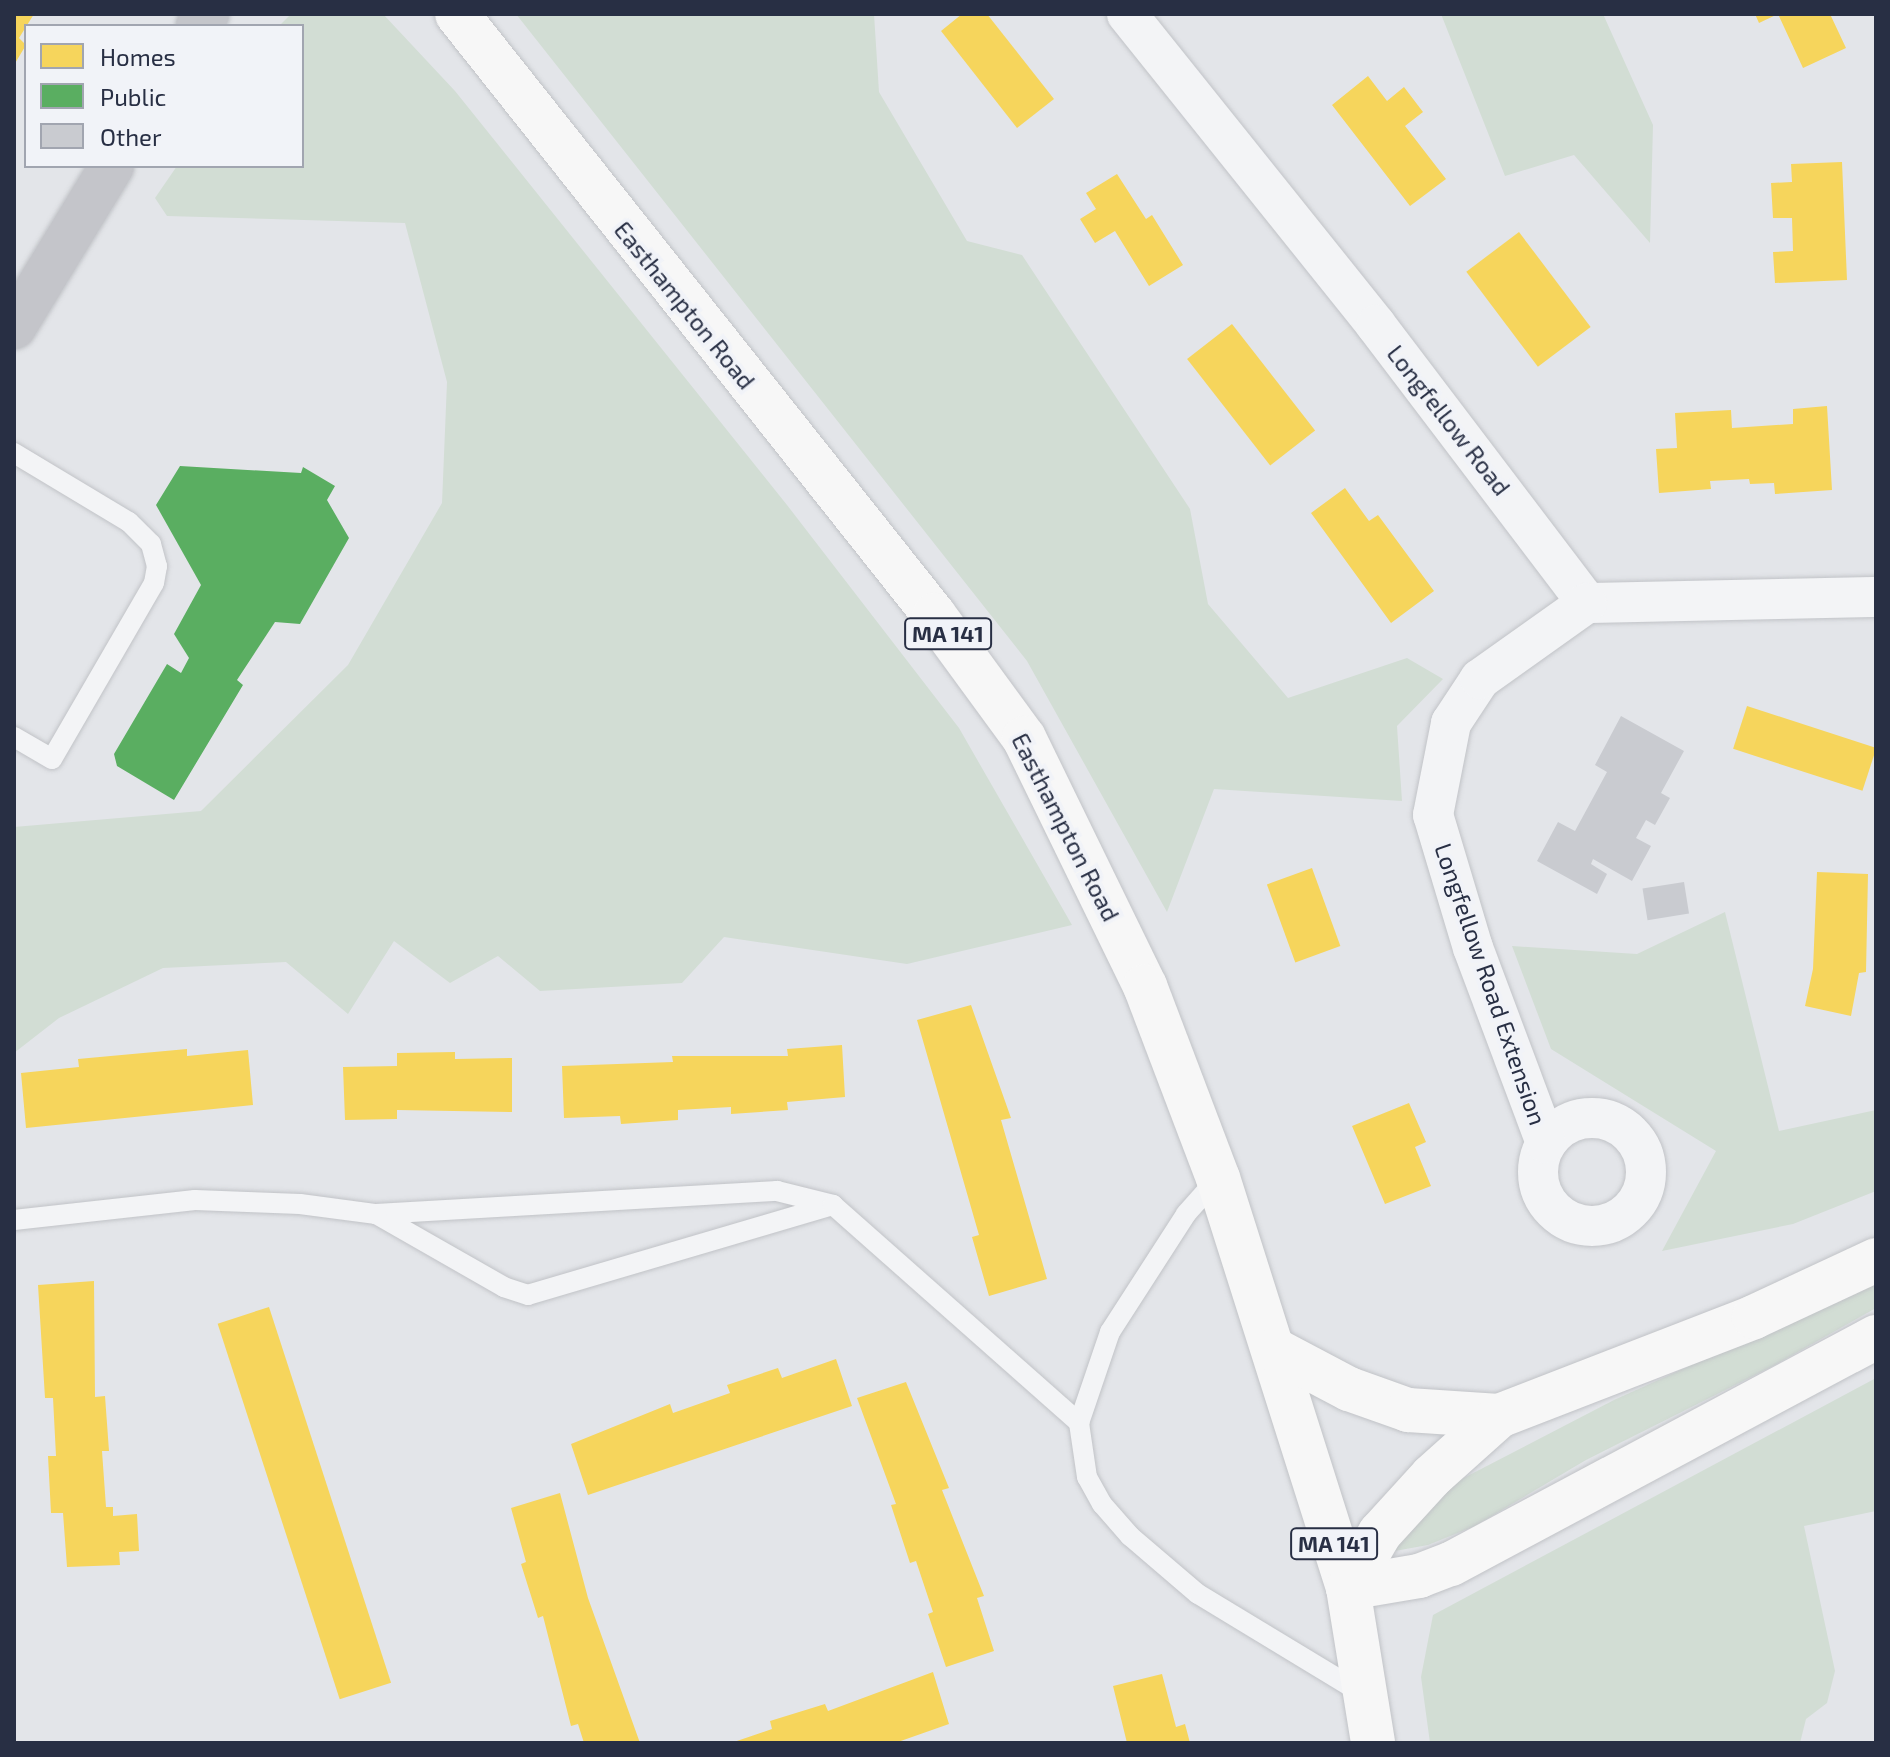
<!DOCTYPE html>
<html>
<head>
<meta charset="utf-8">
<style>
  body { margin:0 }
  #map { position:relative; width:1890px; height:1757px; overflow:hidden; background:#e3e5e9; font-family:"Exo 2",sans-serif }
  div>[style] { position:absolute }
  .green>* { inset:0; background:#d2ddd4 }
  .homes>* { inset:0; background:#f6d55c; transform-origin:0 0 }
  .public>* { inset:0; background:#5aae61 }
  .building>* { inset:0; background:#c9cbd0; transform-origin:0 0 }
  .roads { filter:drop-shadow(0 0 2px #c1c3c7) drop-shadow(0 0 2px #c1c3c7) }
  .lane>* { height:20px; margin:-10px; padding:0 10px; transform-origin:10px; border-radius:10px; background:#f3f4f6 }
  .street>* { height:40px; margin:-20px; padding:0 20px; transform-origin:20px; border-radius:20px; background:#f3f4f6 }
  .street>.ring { margin:-20px; padding:0; box-sizing:content-box; background:none; border:40px solid #f3f4f6; border-radius:50% }
  .secondary>* { height:44px; margin:-22px; padding:0 22px; transform-origin:22px; border-radius:22px; background:#c4c5ca }
  .primary>* { height:44px; margin:-22px; padding:0 22px; transform-origin:22px; border-radius:22px; background:#f7f7f7 }
  .highway>* { height:44px; margin:-22px; padding:0 22px; transform-origin:22px; border-radius:22px; background:#f7f7f7 }
  span { translate:-50% -50%; white-space:nowrap; text-align:center; line-height:1.15; -webkit-text-stroke:8px #f1f3f8; paint-order:stroke }
  .shield-label span { padding:2px 6px; background:#f1f3f8; border:2px solid; border-radius:6px; -webkit-text-stroke-width:0 }
  .shield-label { font-size:22px; color:#282f44; font-weight:700 }
  .street-label { font-size:24px; color:#282f44 }
  .frame { position:absolute; inset:0; border:16px solid #282f44; pointer-events:none }
  .legend { position:absolute; left:24px; top:24px; width:280px; height:144px; box-sizing:border-box; background:#f1f3f8; border:2px solid #a1a5b0; margin:0; padding:10px 14px; list-style:none; font-size:24px; color:#282f44 }
  .legend li { display:flex; align-items:center; gap:16px; height:40px }
  .legend b { width:40px; border:2px solid #a1a5b0 }
</style>
</head>
<body>
<div id="map">
  <div class="green">
    <div style="clip-path:polygon(291px 14px,383px 14px,455px 91px,787px 505px,959px 728px,1072px 925px,907px 964px,724px 937px,682px 983px,540px 991px,498px 956px,450px 983px,394px 941px,348px 1014px,286px 962px,163px 968px,59px 1018px,14px 1053px,14px 827px,201px 811px,348px 665px,442px 503px,447px 382px,405px 223px,167px 216px,155px 198px,177px 166px,302px 166px,302px 26px,279px 26px)"></div>
    <div style="clip-path:polygon(516px 14px,874px 14px,879px 92px,967px 241px,1022px 255px,1190px 509px,1208px 604px,1288px 698px,1407px 658px,1443px 679px,1397px 726px,1402px 801px,1214px 789px,1167px 912px,1027px 661px)"></div>
    <div style="clip-path:polygon(1441px 14px,1603px 14px,1653px 125px,1650px 243px,1574px 155px,1505px 176px)"></div>
    <div style="clip-path:polygon(1725px 912px,1779px 1131px,1876px 1110px,1876px 1191px,1793px 1224px,1662px 1251px,1716px 1151px,1551px 1049px,1512px 946px,1637px 954px)"></div>
    <div style="clip-path:polygon(1876px 1282px,1876px 1308px,1775px 1365px,1586px 1460px,1475px 1526px,1428px 1545px,1389px 1552px,1454px 1483px,1614px 1400px)"></div>
    <div style="clip-path:polygon(1876px 1378px,1876px 1511px,1804px 1526px,1835px 1671px,1827px 1703px,1806px 1719px,1800px 1743px,1430px 1743px,1421px 1677px,1433px 1615px)"></div>
  </div>
  <div class="homes">
    <div style="clip-path:polygon(14px 14px,34px 14px,19px 38px,26px 45px,14px 65px)"></div>
    <div style="clip-path:polygon(962px 14px,987px 14px,1054px 99px,1017px 128px,941px 31px)"></div>
    <div style="clip-path:polygon(1755px 14px,1830px 14px,1846px 48px,1803px 68px,1778px 14px,1759px 23px)"></div>
    <div style="clip-path:polygon(1368px 76px,1387px 101px,1404px 87px,1423px 112px,1405px 126px,1446px 179px,1410px 206px,1332px 105px)"></div>
    <div style="clip-path:polygon(1842px 162px,1847px 280px,1775px 283px,1773px 252px,1793px 251px,1792px 218px,1773px 218px,1771px 183px,1792px 182px,1791px 164px)"></div>
    <div style="clip-path:polygon(1117px 174px,1146px 219px,1152px 215px,1183px 265px,1149px 286px,1115px 231px,1095px 243px,1080px 219px,1096px 209px,1086px 193px)"></div>
    <div style="left:1519px;top:232px;width:119px;height:66px;rotate:53deg"></div>
    <div style="left:1232px;top:324px;width:135px;height:57px;rotate:52deg"></div>
    <div style="clip-path:polygon(1827px 406px,1832px 490px,1775px 494px,1774px 483px,1750px 484px,1749px 479px,1710px 481px,1711px 489px,1659px 493px,1656px 449px,1677px 448px,1675px 413px,1731px 410px,1732px 428px,1793px 424px,1793px 409px)"></div>
    <div style="clip-path:polygon(1345px 488px,1369px 521px,1378px 515px,1434px 591px,1391px 623px,1311px 513px)"></div>
    <div style="left:1747px;top:706px;width:136px;height:45px;rotate:18deg"></div>
    <div style="left:1312px;top:868px;width:83px;height:48px;rotate:70deg"></div>
    <div style="clip-path:polygon(1817px 872px,1868px 874px,1866px 972px,1859px 973px,1851px 1016px,1805px 1006px,1813px 969px)"></div>
    <div style="clip-path:polygon(971px 1005px,1011px 1118px,1001px 1120px,1047px 1279px,989px 1296px,972px 1237px,979px 1235px,917px 1020px)"></div>
    <div style="clip-path:polygon(842px 1045px,845px 1097px,787px 1102px,788px 1110px,731px 1114px,731px 1107px,678px 1110px,678px 1120px,621px 1124px,620px 1116px,564px 1118px,562px 1066px,673px 1062px,672px 1056px,788px 1056px,787px 1049px)"></div>
    <div style="clip-path:polygon(187px 1049px,187px 1056px,248px 1050px,253px 1105px,26px 1128px,21px 1073px,79px 1067px,78px 1059px)"></div>
    <div style="clip-path:polygon(455px 1052px,455px 1059px,512px 1058px,512px 1112px,397px 1110px,397px 1119px,345px 1120px,343px 1067px,397px 1066px,397px 1053px)"></div>
    <div style="clip-path:polygon(1409px 1103px,1426px 1142px,1415px 1147px,1431px 1186px,1385px 1204px,1352px 1126px)"></div>
    <div style="clip-path:polygon(94px 1281px,95px 1397px,105px 1396px,109px 1451px,102px 1451px,106px 1507px,113px 1507px,113px 1516px,137px 1514px,139px 1551px,119px 1552px,120px 1565px,67px 1567px,63px 1513px,51px 1513px,48px 1456px,56px 1456px,53px 1398px,45px 1398px,38px 1285px)"></div>
    <div style="left:269px;top:1307px;width:395px;height:54px;rotate:72deg"></div>
    <div style="clip-path:polygon(836px 1359px,852px 1406px,588px 1495px,571px 1444px,670px 1404px,673px 1413px,730px 1393px,727px 1385px,778px 1368px,782px 1378px)"></div>
    <div style="clip-path:polygon(906px 1382px,949px 1488px,942px 1490px,984px 1596px,977px 1598px,994px 1651px,946px 1667px,928px 1614px,933px 1612px,916px 1561px,910px 1563px,891px 1505px,896px 1504px,857px 1398px)"></div>
    <div style="clip-path:polygon(560px 1493px,588px 1598px,640px 1743px,584px 1743px,578px 1724px,571px 1726px,543px 1616px,538px 1618px,521px 1564px,526px 1562px,511px 1508px)"></div>
    <div style="clip-path:polygon(933px 1672px,949px 1724px,895px 1743px,731px 1743px,772px 1729px,770px 1721px,825px 1704px,828px 1711px)"></div>
    <div style="clip-path:polygon(1162px 1674px,1176px 1727px,1185px 1724px,1190px 1743px,1127px 1743px,1113px 1686px)"></div>
  </div>
  <div class="public">
    <div style="clip-path:polygon(180px 466px,301px 473px,303px 467px,335px 486px,327px 500px,349px 538px,300px 624px,275px 622px,237px 680px,243px 685px,174px 800px,117px 766px,114px 754px,167px 664px,181px 673px,189px 658px,174px 634px,201px 585px,156px 505px)"></div>
  </div>
  <div class="building">
    <div style="clip-path:polygon(1621px 716px,1684px 751px,1661px 793px,1670px 798px,1655px 825px,1646px 820px,1636px 838px,1651px 846px,1632px 881px,1593px 859px,1591px 864px,1607px 874px,1597px 894px,1537px 861px,1558px 822px,1575px 831px,1607px 772px,1595px 765px)"></div>
    <div style="left:1684px;top:882px;width:32px;height:42px;rotate:81deg"></div>
  </div>
  <div class="roads">
    <div class="lane">
      <div style="left:14px;top:453px;width:134px;rotate:31deg"></div>
      <div style="left:129px;top:522px;width:31px;rotate:45deg"></div>
      <div style="left:151px;top:544px;width:23px;rotate:75deg"></div>
      <div style="left:157px;top:566px;width:17px;rotate:100deg"></div>
      <div style="left:154px;top:583px;width:203px;rotate:120.1deg"></div>
      <div style="left:52px;top:759px;width:44px;rotate:-149.9deg"></div>
      <div style="left:833px;top:1205px;width:318px;rotate:163.6deg"></div>
      <div style="left:528px;top:1295px;width:25px;rotate:-162deg"></div>
      <div style="left:504px;top:1287px;width:147px;rotate:-150.3deg"></div>
      <div style="left:376px;top:1214px;width:402px;rotate:-3.3deg"></div>
      <div style="left:777px;top:1191px;width:58px;rotate:14deg"></div>
      <div style="left:833px;top:1205px;width:329px;rotate:41.5deg"></div>
      <div style="left:1079px;top:1423px;width:55px;rotate:81.6deg"></div>
      <div style="left:1087px;top:1477px;width:31px;rotate:61deg"></div>
      <div style="left:1102px;top:1504px;width:43px;rotate:48.8deg"></div>
      <div style="left:1130px;top:1536px;width:89px;rotate:40.5deg"></div>
      <div style="left:1198px;top:1594px;width:193px;rotate:31.2deg"></div>
      <div style="left:14px;top:1220px;width:182px;rotate:-6.3deg"></div>
      <div style="left:195px;top:1200px;width:105px;rotate:2.2deg"></div>
      <div style="left:300px;top:1204px;width:77px;rotate:7.5deg"></div>
      <div style="left:1079px;top:1423px;width:96px;rotate:-71.2deg"></div>
      <div style="left:1110px;top:1332px;width:140px;rotate:-57.2deg"></div>
      <div style="left:1186px;top:1214px;width:47px;rotate:-48.5deg"></div>
    </div>
    <div class="street">
      <div style="left:1127px;top:14px;width:398px;rotate:51.3deg"></div>
      <div style="left:1376px;top:325px;width:349px;rotate:52.8deg"></div>
      <div style="left:1587px;top:603px;width:289px;rotate:-1.2deg"></div>
      <div class="ring" style="left:1538px;top:1118px;width:68px;height:68px"></div>
      <div style="left:1546px;top:1143px;width:208px;rotate:-110.5deg"></div>
      <div style="left:1473px;top:948px;width:139px;rotate:-106.7deg"></div>
      <div style="left:1433px;top:815px;width:94px;rotate:-78.9deg"></div>
      <div style="left:1451px;top:723px;width:53px;rotate:-56.6deg"></div>
      <div style="left:1480px;top:679px;width:131px;rotate:-35.4deg"></div>
    </div>
    <div class="secondary">
      <div style="left:198px;top:26px;width:15px;rotate:-53deg"></div>
      <div style="left:14px;top:327px;width:188px;rotate:-58.7deg"></div>
    </div>
    <div class="primary">
      <div style="left:457px;top:14px;width:767px;rotate:51.56deg"></div>
      <div style="left:934px;top:615px;width:152px;rotate:53.8deg"></div>
      <div style="left:1024px;top:738px;width:276px;rotate:64deg"></div>
      <div style="left:1145px;top:986px;width:205px;rotate:69.2deg"></div>
      <div style="left:1218px;top:1178px;width:430px;rotate:72.4deg"></div>
      <div style="left:1348px;top:1588px;width:157px;rotate:80.8deg"></div>
    </div>
    <div class="highway">
      <div style="left:1275px;top:1350px;width:84px;rotate:27.8deg"></div>
      <div style="left:1349px;top:1389px;width:63px;rotate:19.6deg"></div>
      <div style="left:1408px;top:1410px;width:91px;rotate:3.8deg"></div>
      <div style="left:1499px;top:1416px;width:274px;rotate:-21.2deg"></div>
      <div style="left:1754px;top:1317px;width:135px;rotate:-25deg"></div>
      <div style="left:1348px;top:1588px;width:72px;rotate:-9.6deg"></div>
      <div style="left:1419px;top:1576px;width:34px;rotate:-21deg"></div>
      <div style="left:1451px;top:1564px;width:482px;rotate:-28.1deg"></div>
      <div style="left:1348px;top:1588px;width:64px;rotate:-59.8deg"></div>
      <div style="left:1380px;top:1533px;width:77px;rotate:-47.6deg"></div>
      <div style="left:1432px;top:1476px;width:90px;rotate:-41.8deg"></div>
    </div>
  </div>
  <div class="shield-label">
    <span style="left:948px;top:634px">MA 141</span>
    <span style="left:1334px;top:1544px">MA 141</span>
  </div>
  <div class="street-label">
    <span style="left:685px;top:305px;rotate:51deg">Easthampton Road</span>
    <span style="left:1449px;top:420px;rotate:52deg">Longfellow Road</span>
    <span style="left:1066px;top:827px;rotate:63deg">Easthampton Road</span>
    <span style="left:1491px;top:984px;rotate:71deg">Longfellow Road Extension</span>
  </div>
  <div class="frame"></div>
  <ul class="legend">
  <li><b style="height:22px;background:#f6d55c"></b>Homes</li>
  <li><b style="height:22px;background:#5aae61"></b>Public</li>
  <li><b style="height:22px;background:#c9cbd0"></b>Other</li>
  </ul>
</div>
</body>
</html>
